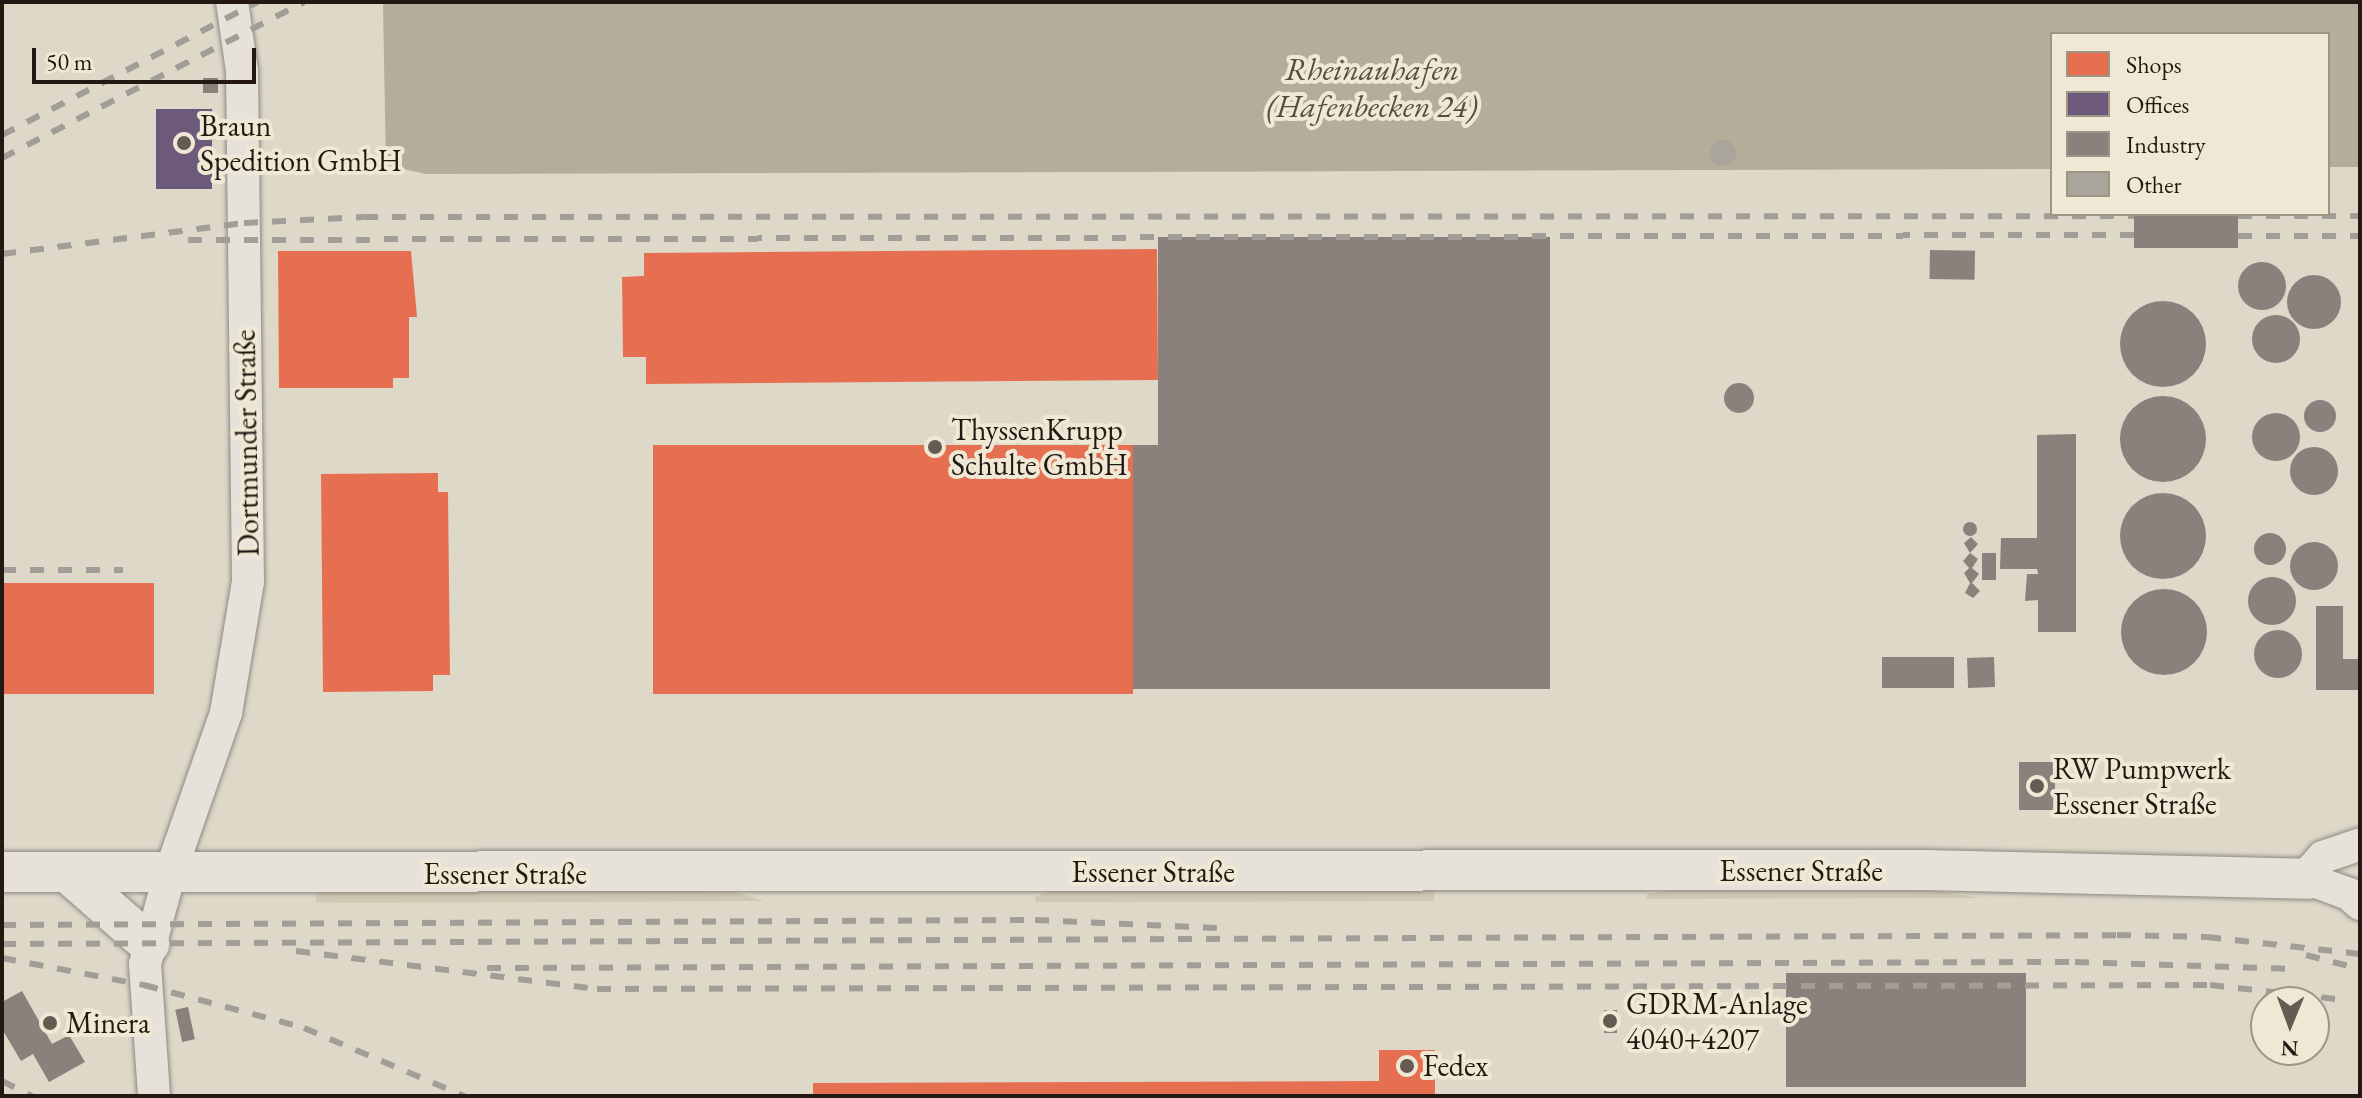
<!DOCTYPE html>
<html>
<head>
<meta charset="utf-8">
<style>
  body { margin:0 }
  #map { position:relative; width:2362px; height:1098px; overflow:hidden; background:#ddd8c8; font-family:"EB Garamond",serif }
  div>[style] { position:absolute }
  .green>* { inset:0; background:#d0c8b3 }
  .water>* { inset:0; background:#b5ac99 }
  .shops>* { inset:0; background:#e76f51; transform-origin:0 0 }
  .offices>* { inset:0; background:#6d597a; transform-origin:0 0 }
  .industry>* { inset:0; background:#8a817c; transform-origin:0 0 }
  .round { border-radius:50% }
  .building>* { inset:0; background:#aaa59a }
  .roads { filter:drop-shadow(0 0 2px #8e8980) drop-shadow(0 0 2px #8e8980) }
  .minor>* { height:32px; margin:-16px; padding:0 16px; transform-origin:16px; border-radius:16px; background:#e6e2da }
  .tertiary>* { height:40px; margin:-20px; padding:0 20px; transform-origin:20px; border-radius:20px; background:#e6e2da }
  .rail>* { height:6px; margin-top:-3px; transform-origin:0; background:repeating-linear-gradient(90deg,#a29d97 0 14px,transparent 0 28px) }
  .dots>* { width:22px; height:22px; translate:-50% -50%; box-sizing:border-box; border:4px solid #efe8d5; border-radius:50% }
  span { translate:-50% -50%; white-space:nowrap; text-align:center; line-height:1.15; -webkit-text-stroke:8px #efe8d5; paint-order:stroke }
  .poi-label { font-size:30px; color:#241813 }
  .left { translate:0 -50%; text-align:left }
  .street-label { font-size:30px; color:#241813 }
  .water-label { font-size:32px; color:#574c41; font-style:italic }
  .frame { position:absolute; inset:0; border:4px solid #241813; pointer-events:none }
  .legend { position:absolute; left:2050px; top:32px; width:280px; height:184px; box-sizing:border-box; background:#efe8d5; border:2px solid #9e9587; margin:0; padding:10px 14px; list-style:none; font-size:24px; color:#241813 }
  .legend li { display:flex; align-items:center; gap:16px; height:40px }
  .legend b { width:40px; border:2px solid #9e9587 }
  .north { position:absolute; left:2250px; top:986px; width:80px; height:80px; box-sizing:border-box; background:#efe8d5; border:2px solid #9e9587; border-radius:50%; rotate:181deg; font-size:22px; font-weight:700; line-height:32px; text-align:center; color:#241813 }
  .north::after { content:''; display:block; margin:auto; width:28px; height:36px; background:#655b52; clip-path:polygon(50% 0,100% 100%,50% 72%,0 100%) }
  .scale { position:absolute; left:32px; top:48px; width:224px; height:36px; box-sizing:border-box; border:4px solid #241813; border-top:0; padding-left:10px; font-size:24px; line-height:28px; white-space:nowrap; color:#241813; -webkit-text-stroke:6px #efe8d5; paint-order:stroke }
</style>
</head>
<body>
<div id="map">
  <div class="green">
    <div style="clip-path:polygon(1434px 888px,1434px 901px,1036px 902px,1035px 897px,1052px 890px)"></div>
    <div style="clip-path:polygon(1679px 889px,1931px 890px,1981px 898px,1647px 899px,1647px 894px)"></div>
    <div style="clip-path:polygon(316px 890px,700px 891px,735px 892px,764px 901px,347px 903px,316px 902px)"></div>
  </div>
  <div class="water">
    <div style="clip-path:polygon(389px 2px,2360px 2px,2360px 167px,2328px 167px,2328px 34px,2052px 34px,2052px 169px,426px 174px,386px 165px,383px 5px)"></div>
  </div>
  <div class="shops">
    <div style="clip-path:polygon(1157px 249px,1158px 380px,646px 384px,646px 357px,623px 357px,622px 277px,644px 276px,644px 253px)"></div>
    <div style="clip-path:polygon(278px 251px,411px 251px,417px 317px,409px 317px,409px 378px,393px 378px,393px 388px,279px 388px)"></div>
    <div style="left:653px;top:445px;width:480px;height:249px"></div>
    <div style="clip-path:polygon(438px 473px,438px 492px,448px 492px,450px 675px,433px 675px,433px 691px,323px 692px,321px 474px)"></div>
    <div style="left:2px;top:583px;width:152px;height:111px"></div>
    <div style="clip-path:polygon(1379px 1050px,1435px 1050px,1435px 1096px,813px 1096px,813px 1083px,1379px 1081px)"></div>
  </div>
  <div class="offices">
    <div style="left:156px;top:109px;width:56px;height:80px"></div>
  </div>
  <div class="industry">
    <div style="left:203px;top:78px;width:15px;height:15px"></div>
    <div style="left:2134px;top:214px;width:104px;height:34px"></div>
    <div style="clip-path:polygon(1158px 237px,1550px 237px,1550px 689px,1133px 689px,1133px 445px,1158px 445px)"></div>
    <div style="left:1930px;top:250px;width:45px;height:29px;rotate:1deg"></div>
    <div class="round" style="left:2238px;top:262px;width:48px;height:48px"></div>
    <div class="round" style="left:2287px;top:275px;width:54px;height:54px"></div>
    <div class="round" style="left:2120px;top:301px;width:86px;height:86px"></div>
    <div class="round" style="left:2252px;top:315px;width:48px;height:48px"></div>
    <div class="round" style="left:1724px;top:383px;width:30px;height:30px"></div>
    <div class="round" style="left:2120px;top:396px;width:86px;height:86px"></div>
    <div class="round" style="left:2304px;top:400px;width:32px;height:32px"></div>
    <div class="round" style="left:2252px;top:413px;width:48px;height:48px"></div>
    <div style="clip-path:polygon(2076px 434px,2076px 632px,2038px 632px,2038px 600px,2025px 601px,2027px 574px,2038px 574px,2037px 569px,2000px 569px,2001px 538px,2037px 538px,2037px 435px)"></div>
    <div class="round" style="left:2290px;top:447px;width:48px;height:48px"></div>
    <div class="round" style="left:2120px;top:493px;width:86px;height:86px"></div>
    <div class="round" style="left:1963px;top:522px;width:14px;height:14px"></div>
    <div class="round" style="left:2254px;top:533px;width:32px;height:32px"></div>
    <div style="clip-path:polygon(1971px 537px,1978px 544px,1970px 553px,1978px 559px,1972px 568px,1979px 574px,1972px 583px,1980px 591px,1973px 598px,1965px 593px,1970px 583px,1964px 573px,1969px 568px,1963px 561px,1970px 553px,1964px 543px)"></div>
    <div class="round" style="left:2290px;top:542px;width:48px;height:48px"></div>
    <div style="left:1996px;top:553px;width:27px;height:14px;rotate:90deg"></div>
    <div class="round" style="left:2248px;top:577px;width:48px;height:48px"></div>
    <div class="round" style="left:2121px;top:589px;width:86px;height:86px"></div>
    <div style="clip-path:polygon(2316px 606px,2343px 606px,2343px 659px,2360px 659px,2360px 690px,2316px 690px)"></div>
    <div class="round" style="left:2254px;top:630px;width:48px;height:48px"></div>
    <div style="left:1882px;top:657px;width:72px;height:31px"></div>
    <div style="left:1994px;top:657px;width:30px;height:27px;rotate:88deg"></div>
    <div style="left:2019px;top:762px;width:36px;height:48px"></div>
    <div style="left:1786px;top:973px;width:240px;height:114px"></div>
    <div style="clip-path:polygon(22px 991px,52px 1044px,69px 1035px,85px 1062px,49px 1082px,33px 1054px,21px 1061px,2px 1029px,2px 1002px)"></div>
    <div style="left:188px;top:1007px;width:33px;height:13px;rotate:78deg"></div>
    <div style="left:1604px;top:1010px;width:13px;height:23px"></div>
  </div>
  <div class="building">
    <div class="round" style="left:1710px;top:140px;width:26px;height:26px"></div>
  </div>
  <div class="roads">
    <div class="minor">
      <div style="left:2304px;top:878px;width:28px;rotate:-48deg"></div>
      <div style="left:2323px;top:857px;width:39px;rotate:-19deg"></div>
      <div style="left:2308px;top:879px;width:44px;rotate:20.1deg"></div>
      <div style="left:2349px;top:894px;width:15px;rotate:42deg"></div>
      <div style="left:154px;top:1096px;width:132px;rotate:-93.9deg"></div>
      <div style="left:145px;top:964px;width:94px;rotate:-74.6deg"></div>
      <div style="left:170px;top:873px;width:170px;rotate:-70.7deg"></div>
      <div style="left:226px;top:713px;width:133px;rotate:-80.5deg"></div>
      <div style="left:248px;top:582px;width:511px;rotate:-90.67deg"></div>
      <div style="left:242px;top:71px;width:70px;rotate:-98.2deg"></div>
    </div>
    <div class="tertiary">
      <div style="left:2px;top:872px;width:1921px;rotate:-0.06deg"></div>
      <div style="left:1923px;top:870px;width:385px;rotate:1.3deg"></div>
      <div style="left:68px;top:873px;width:108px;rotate:41.2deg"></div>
    </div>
  </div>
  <div class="rail">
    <div style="left:2px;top:135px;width:288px;rotate:-27.5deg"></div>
    <div style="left:2px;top:158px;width:340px;rotate:-27.3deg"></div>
    <div style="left:2238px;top:216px;width:122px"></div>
    <div style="left:2238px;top:236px;width:122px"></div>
    <div style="left:188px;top:240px;width:1946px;rotate:-0.15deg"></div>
    <div style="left:2px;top:254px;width:244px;rotate:-7.3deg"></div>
    <div style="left:244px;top:223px;width:120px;rotate:-2.9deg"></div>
    <div style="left:364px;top:217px;width:1770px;rotate:-0.03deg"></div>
    <div style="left:2px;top:570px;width:121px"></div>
    <div style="left:2px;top:925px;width:1033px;rotate:-0.28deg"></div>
    <div style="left:1035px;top:920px;width:182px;rotate:2.5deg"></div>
    <div style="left:2px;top:944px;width:2115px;rotate:-0.24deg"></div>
    <div style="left:2117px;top:935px;width:90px;rotate:1.3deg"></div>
    <div style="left:2207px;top:937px;width:154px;rotate:6.3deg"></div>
    <div style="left:296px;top:951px;width:303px;rotate:7.2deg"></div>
    <div style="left:597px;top:989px;width:1613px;rotate:-0.14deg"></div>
    <div style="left:2210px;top:985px;width:136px;rotate:6.3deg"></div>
    <div style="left:2306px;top:955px;width:56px;rotate:14.5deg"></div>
    <div style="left:2px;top:958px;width:145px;rotate:10.8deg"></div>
    <div style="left:144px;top:985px;width:166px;rotate:15deg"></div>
    <div style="left:304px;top:1028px;width:174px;rotate:23deg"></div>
    <div style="left:487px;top:968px;width:1588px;rotate:-0.22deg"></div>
    <div style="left:2075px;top:962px;width:220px;rotate:1.8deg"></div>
    <div style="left:2px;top:1081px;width:34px;rotate:27deg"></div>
  </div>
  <div class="dots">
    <div style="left:184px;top:143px;background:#655b52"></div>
    <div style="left:935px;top:447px;background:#655b52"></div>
    <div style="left:2037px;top:786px;background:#655b52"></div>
    <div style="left:1610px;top:1021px;background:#655b52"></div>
    <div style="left:50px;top:1023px;background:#655b52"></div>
    <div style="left:1407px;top:1066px;background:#655b52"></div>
  </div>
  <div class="poi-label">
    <span class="left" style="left:200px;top:143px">Braun<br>Spedition GmbH</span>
    <span class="left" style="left:951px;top:447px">ThyssenKrupp<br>Schulte GmbH</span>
    <span class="left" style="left:2053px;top:786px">RW Pumpwerk<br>Essener Straße</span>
    <span class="left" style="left:1626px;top:1021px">GDRM-Anlage<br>4040+4207</span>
    <span class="left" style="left:66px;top:1023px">Minera</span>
    <span class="left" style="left:1423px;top:1066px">Fedex</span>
  </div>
  <div class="street-label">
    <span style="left:247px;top:443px;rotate:-91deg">Dortmunder Straße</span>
    <span style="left:1801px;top:871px">Essener Straße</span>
    <span style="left:1153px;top:872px">Essener Straße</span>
    <span style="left:505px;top:874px">Essener Straße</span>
  </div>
  <div class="water-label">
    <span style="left:1372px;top:88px">Rheinauhafen<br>(Hafenbecken 24)</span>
  </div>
  <div class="frame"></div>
  <ul class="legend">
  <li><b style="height:22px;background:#e76f51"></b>Shops</li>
  <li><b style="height:22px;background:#6d597a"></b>Offices</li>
  <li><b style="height:22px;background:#8a817c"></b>Industry</li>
  <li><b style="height:22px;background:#aaa59a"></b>Other</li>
  </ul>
  <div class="north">N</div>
  <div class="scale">50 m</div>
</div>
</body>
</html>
